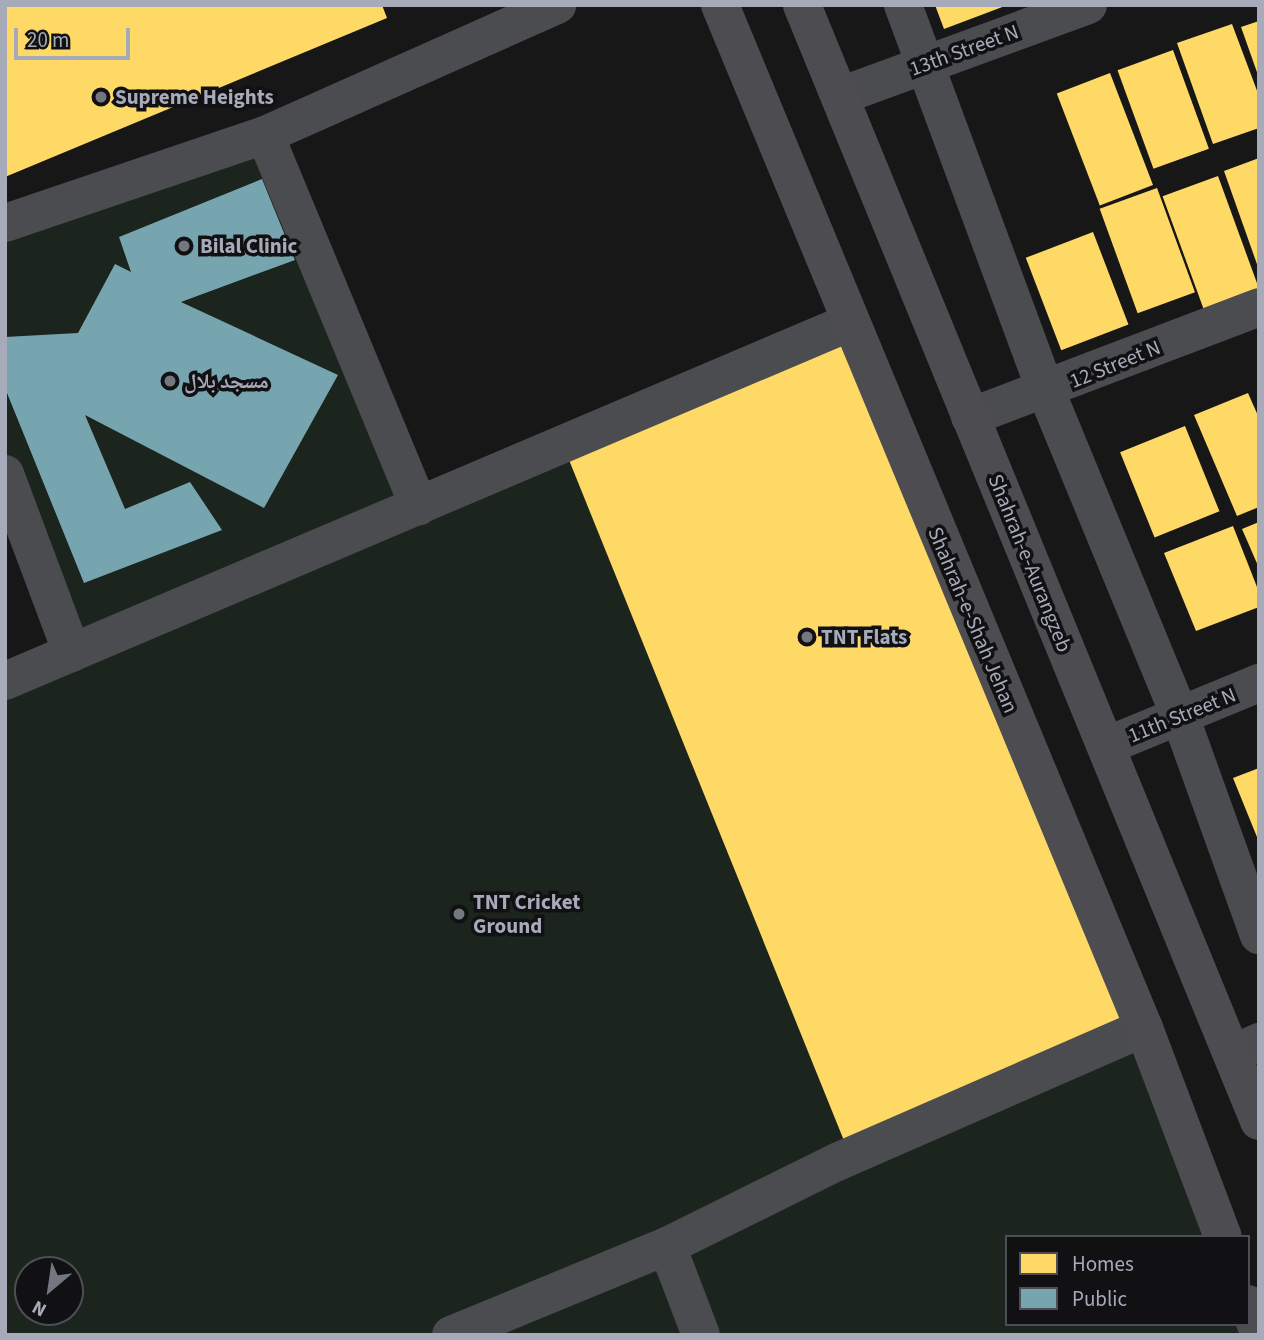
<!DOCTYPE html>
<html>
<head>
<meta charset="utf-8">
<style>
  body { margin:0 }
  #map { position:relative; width:1264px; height:1340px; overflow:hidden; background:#171717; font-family:"Source Sans 3","Noto Naskh Arabic",sans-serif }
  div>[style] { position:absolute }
  .green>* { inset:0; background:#1c241e }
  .homes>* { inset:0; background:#ffd966; transform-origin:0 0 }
  .public>* { inset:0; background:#76a5af }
  .minor>* { height:38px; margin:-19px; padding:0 19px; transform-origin:19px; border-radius:19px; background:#4a4c50 }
  .major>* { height:38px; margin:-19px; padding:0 19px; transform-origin:19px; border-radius:19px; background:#4d4d51 }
  .dots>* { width:19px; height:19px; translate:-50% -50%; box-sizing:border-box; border:4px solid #111113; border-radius:50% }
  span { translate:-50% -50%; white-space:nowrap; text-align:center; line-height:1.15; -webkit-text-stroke:7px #111113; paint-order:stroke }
  .street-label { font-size:21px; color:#a6aab9 }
  .poi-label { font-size:21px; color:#a6aab9; font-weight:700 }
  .left { translate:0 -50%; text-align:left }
  .frame { position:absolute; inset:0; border:7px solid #a6aab9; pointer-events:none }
  .legend { position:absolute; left:1005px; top:1235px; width:245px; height:91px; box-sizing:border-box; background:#111113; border:2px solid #4d4e55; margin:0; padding:9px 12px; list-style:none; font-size:21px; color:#a6aab9 }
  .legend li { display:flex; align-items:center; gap:14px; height:35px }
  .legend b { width:35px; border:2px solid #4d4e55 }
  .north { position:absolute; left:14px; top:1256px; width:70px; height:70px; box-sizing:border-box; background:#111113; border:2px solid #4d4e55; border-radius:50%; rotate:209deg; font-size:19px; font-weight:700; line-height:28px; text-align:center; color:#a6aab9 }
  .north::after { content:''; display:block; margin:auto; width:24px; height:32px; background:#747780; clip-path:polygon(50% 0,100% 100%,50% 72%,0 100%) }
  .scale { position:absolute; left:14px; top:28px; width:116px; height:32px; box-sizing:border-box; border:4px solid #a6aab9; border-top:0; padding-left:9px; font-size:21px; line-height:24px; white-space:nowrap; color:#a6aab9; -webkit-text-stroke:5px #111113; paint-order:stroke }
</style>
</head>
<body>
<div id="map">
  <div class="green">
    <div style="clip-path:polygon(evenodd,265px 135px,421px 509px,860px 326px,1222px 1237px,1007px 1237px,1007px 1324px,1248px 1324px,1259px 1335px,5px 1335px,5px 676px,71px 650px,5px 458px,5px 222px,265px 135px,28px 1270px,70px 1270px,70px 1312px,28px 1312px,28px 1270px)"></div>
  </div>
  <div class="homes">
    <div style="clip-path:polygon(5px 5px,382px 5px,387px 18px,5px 177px)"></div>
    <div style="clip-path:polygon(935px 5px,1005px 5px,1005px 6px,944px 29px)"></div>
    <div style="clip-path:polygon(1259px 21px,1259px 75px,1258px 75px,1241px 27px)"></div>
    <div style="clip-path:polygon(1232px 24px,1259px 96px,1259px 128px,1213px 144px,1177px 43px)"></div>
    <div style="left:1173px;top:50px;width:105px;height:59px;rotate:70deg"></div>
    <div style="left:1110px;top:73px;width:120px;height:57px;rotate:69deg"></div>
    <div style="clip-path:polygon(1259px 158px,1259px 267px,1258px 267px,1224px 171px)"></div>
    <div style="left:1218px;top:176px;width:120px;height:59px;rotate:70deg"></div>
    <div style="left:1157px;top:188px;width:111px;height:61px;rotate:70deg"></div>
    <div style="left:1093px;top:232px;width:99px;height:72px;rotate:69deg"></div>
    <div style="left:860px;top:326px;width:768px;height:320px;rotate:68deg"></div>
    <div style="clip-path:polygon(1248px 393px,1259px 418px,1259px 507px,1237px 516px,1194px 415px)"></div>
    <div style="left:1185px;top:426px;width:92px;height:70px;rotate:68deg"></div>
    <div style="clip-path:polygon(1259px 522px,1259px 568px,1242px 529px)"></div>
    <div style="clip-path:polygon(1233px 526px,1259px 592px,1259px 607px,1196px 631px,1164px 553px)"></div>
    <div style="clip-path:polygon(1259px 768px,1259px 842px,1233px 778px)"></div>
  </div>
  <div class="public">
    <div style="clip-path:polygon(262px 179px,295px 260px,181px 302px,338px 375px,264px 508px,85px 415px,125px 509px,190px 482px,222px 530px,84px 583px,5px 388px,5px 337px,78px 333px,115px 264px,131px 272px,119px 237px)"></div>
  </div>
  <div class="minor">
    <div style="left:903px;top:5px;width:412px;rotate:69.7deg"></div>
    <div style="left:1046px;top:391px;width:352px;rotate:67.6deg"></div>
    <div style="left:1180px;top:716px;width:233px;rotate:70.2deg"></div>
    <div style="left:840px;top:96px;width:264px;rotate:-20.1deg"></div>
    <div style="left:265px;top:135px;width:402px;rotate:67.5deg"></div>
    <div style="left:5px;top:223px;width:274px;rotate:-18.7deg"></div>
    <div style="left:265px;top:135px;width:320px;rotate:-24deg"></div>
    <div style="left:970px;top:417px;width:309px;rotate:-20.8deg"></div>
    <div style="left:5px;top:474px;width:191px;rotate:69.5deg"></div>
    <div style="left:5px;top:681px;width:916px;rotate:-23.01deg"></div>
    <div style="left:1106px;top:746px;width:165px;rotate:-22.4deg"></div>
    <div style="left:1232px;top:1054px;width:30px;rotate:-24deg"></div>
    <div style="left:667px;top:1246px;width:95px;rotate:69.1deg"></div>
    <div style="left:451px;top:1335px;width:234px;rotate:-22.4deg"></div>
    <div style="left:667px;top:1246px;width:190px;rotate:-26.3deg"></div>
    <div style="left:837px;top:1162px;width:335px;rotate:-23.6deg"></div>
  </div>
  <div class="major">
    <div style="left:720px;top:5px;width:1107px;rotate:67.49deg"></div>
    <div style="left:1144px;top:1028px;width:223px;rotate:69.3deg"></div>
    <div style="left:802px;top:5px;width:1206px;rotate:67.73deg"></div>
    <div style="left:1248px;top:1304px;width:30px;rotate:69deg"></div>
  </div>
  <div class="dots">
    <div style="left:101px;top:97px;background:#747780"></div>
    <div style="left:184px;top:246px;background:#747780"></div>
    <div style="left:170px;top:381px;background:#747780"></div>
    <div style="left:807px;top:637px;background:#747780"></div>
    <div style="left:459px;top:914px;background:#747780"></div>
  </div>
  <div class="street-label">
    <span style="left:964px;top:50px;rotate:-20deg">13th Street N</span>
    <span style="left:1115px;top:364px;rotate:-22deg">12 Street N</span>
    <span style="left:1030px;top:563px;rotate:68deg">Shahrah-e-Aurangzeb</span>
    <span style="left:973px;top:620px;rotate:67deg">Shahrah-e-Shah Jehan</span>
    <span style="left:1182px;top:715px;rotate:-22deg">11th Street N</span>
  </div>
  <div class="poi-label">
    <span class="left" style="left:115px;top:97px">Supreme Heights</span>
    <span class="left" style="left:200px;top:246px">Bilal Clinic</span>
    <span class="left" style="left:184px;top:381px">مسجد بلال</span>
    <span class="left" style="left:821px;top:637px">TNT Flats</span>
    <span class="left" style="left:473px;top:914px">TNT Cricket<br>Ground</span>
  </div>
  <div class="frame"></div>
  <ul class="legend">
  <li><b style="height:19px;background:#ffd966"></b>Homes</li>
  <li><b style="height:19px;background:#76a5af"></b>Public</li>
  </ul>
  <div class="north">N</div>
  <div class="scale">20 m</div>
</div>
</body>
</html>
